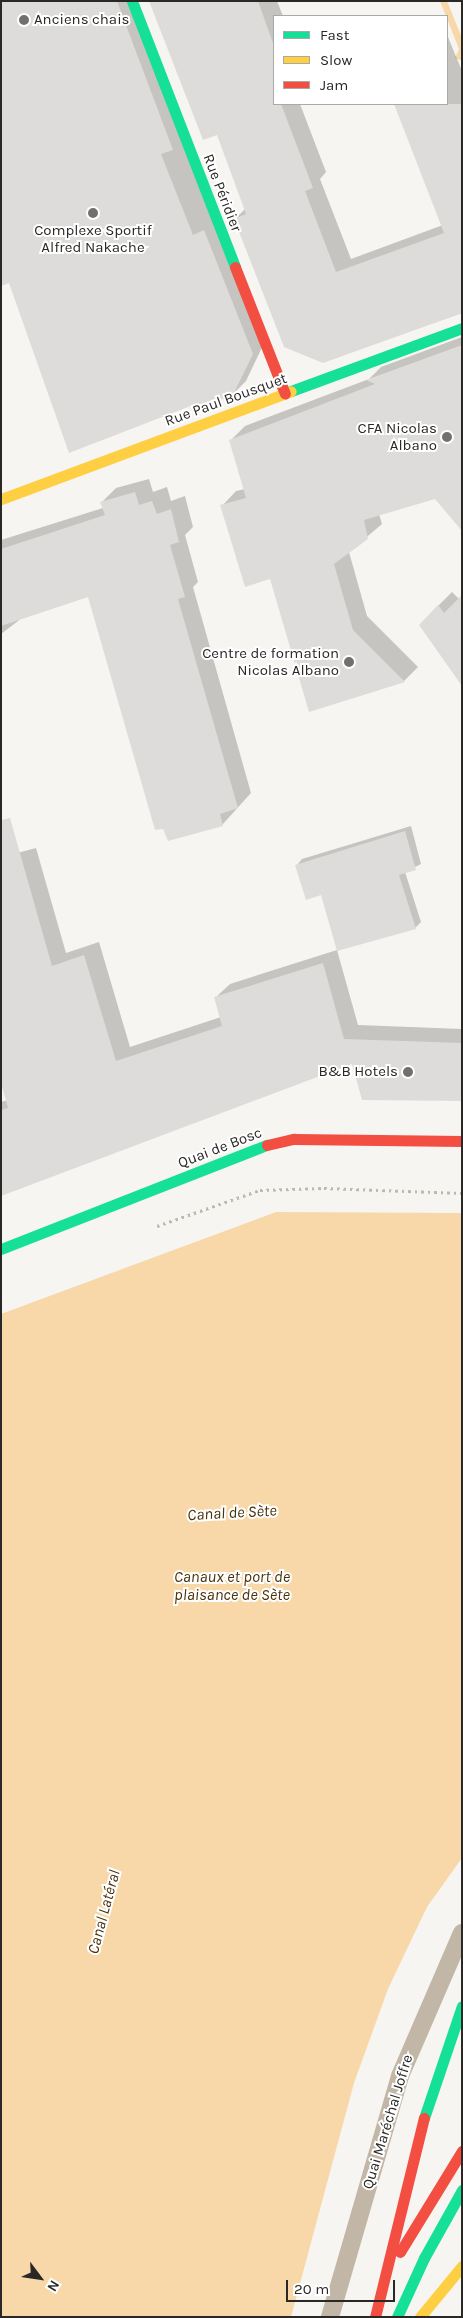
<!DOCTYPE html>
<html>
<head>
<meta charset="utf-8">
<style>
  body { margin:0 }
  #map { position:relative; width:463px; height:2318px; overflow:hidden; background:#f7f5f2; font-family:Karla,sans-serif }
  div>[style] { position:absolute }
  .water>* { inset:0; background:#f8d8a9 }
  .shadow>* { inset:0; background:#0003 }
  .building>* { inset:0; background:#dedcda }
  .path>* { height:3px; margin-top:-1.5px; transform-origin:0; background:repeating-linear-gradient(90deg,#bfb8ae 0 2.5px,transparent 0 6.5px) }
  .lane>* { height:18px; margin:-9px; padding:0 9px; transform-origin:9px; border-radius:9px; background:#c2b7a6 }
  .fast>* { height:11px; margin:-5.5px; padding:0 5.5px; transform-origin:5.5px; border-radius:5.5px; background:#16e098 }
  .slow>* { height:11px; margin:-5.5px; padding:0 5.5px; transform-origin:5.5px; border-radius:5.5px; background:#ffcf43 }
  .jam>* { height:11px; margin:-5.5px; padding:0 5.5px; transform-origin:5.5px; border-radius:5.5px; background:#f24e42 }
  .dots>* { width:14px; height:14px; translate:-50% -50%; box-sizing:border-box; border:2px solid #fff; border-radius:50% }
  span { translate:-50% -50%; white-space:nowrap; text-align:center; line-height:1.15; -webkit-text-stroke:4px #fff; paint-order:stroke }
  .poi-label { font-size:15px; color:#292826 }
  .left { translate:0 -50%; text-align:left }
  .right { translate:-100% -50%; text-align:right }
  .street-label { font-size:15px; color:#292826 }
  .water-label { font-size:16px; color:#48320c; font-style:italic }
  .frame { position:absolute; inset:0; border:2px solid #292826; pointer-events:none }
  .legend { position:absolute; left:273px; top:15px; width:175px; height:90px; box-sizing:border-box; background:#fff; border:1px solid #a9a9a8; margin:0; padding:6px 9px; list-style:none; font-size:15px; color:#292826 }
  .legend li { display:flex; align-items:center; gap:10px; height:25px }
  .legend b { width:25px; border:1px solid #a9a9a8 }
  .north { position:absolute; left:15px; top:2253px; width:50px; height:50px; -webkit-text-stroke:4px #fff; paint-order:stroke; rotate:121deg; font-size:14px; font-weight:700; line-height:20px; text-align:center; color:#292826 }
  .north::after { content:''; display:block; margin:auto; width:18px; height:22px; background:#292826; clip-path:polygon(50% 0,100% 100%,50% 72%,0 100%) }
  .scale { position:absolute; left:286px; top:2280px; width:109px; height:22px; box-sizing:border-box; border:2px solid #292826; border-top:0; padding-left:6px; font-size:15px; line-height:18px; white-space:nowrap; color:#292826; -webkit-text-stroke:4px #fff; paint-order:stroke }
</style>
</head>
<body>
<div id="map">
  <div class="water">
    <div style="clip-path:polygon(440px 1px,447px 1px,462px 38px,462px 61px,455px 58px,459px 49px)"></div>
    <div style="clip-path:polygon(276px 1212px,462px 1213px,462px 1858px,427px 1907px,388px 1989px,354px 2083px,291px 2317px,1px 2317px,1px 1314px)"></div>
  </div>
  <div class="shadow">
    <div style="clip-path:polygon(1px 1px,135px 1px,266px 339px,246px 381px,232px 395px,9px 282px)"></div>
    <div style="clip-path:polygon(150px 1px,277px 1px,283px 16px,274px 16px,274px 104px,300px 104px,326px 172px,320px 179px,351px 259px,443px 225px,396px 104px,447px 104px,448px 37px,462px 71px,462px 313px,323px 362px,235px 219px,246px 208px,218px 134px)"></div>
    <div style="clip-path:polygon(462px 337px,462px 530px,436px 498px,379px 514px,382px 524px,349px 552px,367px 616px,418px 667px,404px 681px,270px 578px,222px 506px,236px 491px,245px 489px,230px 441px,245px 426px,369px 379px,381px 367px)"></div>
    <div style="clip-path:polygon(149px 479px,153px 492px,167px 487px,171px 501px,185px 496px,193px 527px,185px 535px,198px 582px,193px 587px,251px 793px,222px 825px,89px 596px,22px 618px,1px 634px,1px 540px,103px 508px,102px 502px,116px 488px)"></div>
    <div style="clip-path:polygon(452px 592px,459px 599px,462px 684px,438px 606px)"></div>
    <div style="clip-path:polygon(411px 826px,421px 864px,405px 872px,421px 922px,415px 928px,322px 894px,297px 865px,302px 859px)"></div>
    <div style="clip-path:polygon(36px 848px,66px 953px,99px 942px,130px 1047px,221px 1017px,215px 998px,230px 984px,337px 950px,358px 1025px,462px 1029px,462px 1100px,353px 1063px,1px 1195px,1px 1102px,8px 1100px,6px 856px)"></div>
  </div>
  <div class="building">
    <div style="clip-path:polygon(1px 1px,117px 1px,173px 150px,161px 154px,193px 235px,204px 230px,253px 354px,232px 397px,188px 407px,69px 453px,9px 283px,1px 286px)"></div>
    <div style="clip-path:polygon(149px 1px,258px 1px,274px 46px,274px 104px,281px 104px,313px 188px,305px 191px,336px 272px,444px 233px,394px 104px,462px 104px,462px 313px,323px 363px,284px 347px,234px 219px,246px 214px,217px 135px,203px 140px)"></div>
    <div style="clip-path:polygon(462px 345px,462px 531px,435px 499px,364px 520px,368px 539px,334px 564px,353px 630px,405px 682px,309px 712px,270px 579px,245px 587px,232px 544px,220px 505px,246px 498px,229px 440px,375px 384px,366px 380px)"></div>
    <div style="clip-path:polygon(135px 492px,139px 505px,152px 501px,157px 514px,171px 509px,179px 542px,170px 545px,185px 597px,178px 599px,238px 808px,220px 814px,223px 826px,168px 841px,163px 829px,155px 830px,88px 597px,1px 626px,1px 549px,105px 515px,100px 502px)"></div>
    <div style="clip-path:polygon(462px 595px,462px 686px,419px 625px,438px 605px,444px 613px)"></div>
    <div style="clip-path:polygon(10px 818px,52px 966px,84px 955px,116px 1061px,222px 1026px,214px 997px,323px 963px,344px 1039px,462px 1043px,462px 1101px,362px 1100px,352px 1064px,1px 1196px,1px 1110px,8px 1108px,1px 1083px,1px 820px)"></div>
    <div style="clip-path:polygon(405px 831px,416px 870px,399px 875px,416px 929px,337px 951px,321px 895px,306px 900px,295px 865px)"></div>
  </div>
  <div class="path">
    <div style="left:157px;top:1226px;width:109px;rotate:-19.3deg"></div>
    <div style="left:260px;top:1190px;width:64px;rotate:-1.8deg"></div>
    <div style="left:324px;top:1188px;width:138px;rotate:2.1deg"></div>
  </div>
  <div class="lane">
    <div style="left:330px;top:2317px;width:251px;rotate:-73.8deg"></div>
    <div style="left:400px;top:2076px;width:156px;rotate:-66.6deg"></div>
  </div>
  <div class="fast">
    <div style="left:132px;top:1px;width:285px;rotate:68.8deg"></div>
    <div style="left:291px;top:391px;width:182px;rotate:-20.2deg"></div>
    <div style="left:1px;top:1249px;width:286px;rotate:-21.4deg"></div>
    <div style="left:424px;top:2118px;width:118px;rotate:-71.3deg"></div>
    <div style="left:397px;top:2317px;width:65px;rotate:-65.4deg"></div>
    <div style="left:424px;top:2258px;width:78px;rotate:-60.8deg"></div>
  </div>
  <div class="slow">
    <div style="left:1px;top:499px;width:309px;rotate:-20.4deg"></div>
    <div style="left:420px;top:2317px;width:66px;rotate:-50.5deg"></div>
  </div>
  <div class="jam">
    <div style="left:235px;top:267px;width:136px;rotate:68.5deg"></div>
    <div style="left:267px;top:1145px;width:28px;rotate:-13deg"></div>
    <div style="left:294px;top:1139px;width:168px;rotate:0.7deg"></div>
    <div style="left:400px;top:2252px;width:119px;rotate:-58.5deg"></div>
    <div style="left:375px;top:2317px;width:205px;rotate:-76.2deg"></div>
  </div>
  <div class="dots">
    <div style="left:24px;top:20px;background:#71706d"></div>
    <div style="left:93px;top:213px;background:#71706d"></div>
    <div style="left:447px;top:437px;background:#71706d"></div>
    <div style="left:349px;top:662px;background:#71706d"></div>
    <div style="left:408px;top:1072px;background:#71706d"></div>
  </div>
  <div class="poi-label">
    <span class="left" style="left:34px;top:20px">Anciens chais</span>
    <span style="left:93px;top:239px">Complexe Sportif<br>Alfred Nakache</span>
    <span class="right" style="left:437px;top:437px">CFA Nicolas<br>Albano</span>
    <span class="right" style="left:339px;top:662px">Centre de formation<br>Nicolas Albano</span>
    <span class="right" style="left:398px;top:1072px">B&amp;B Hotels</span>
  </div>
  <div class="street-label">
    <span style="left:222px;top:193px;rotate:69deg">Rue Péridier</span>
    <span style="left:226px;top:400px;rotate:-20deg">Rue Paul Bousquet</span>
    <span style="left:220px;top:1148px;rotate:-21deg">Quai de Bosc</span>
    <span style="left:388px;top:2122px;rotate:-73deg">Quai Maréchal Joffre</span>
  </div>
  <div class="water-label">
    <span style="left:232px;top:1513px;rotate:-3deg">Canal de Sète</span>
    <span style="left:232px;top:1586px">Canaux et port de<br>plaisance de Sète</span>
    <span style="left:104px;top:1912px;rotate:-75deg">Canal Latéral</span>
  </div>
  <div class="frame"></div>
  <ul class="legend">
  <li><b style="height:6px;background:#16e098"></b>Fast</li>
  <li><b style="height:6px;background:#ffcf43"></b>Slow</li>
  <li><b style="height:6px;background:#f24e42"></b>Jam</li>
  </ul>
  <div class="north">N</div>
  <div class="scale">20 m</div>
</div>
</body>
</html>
